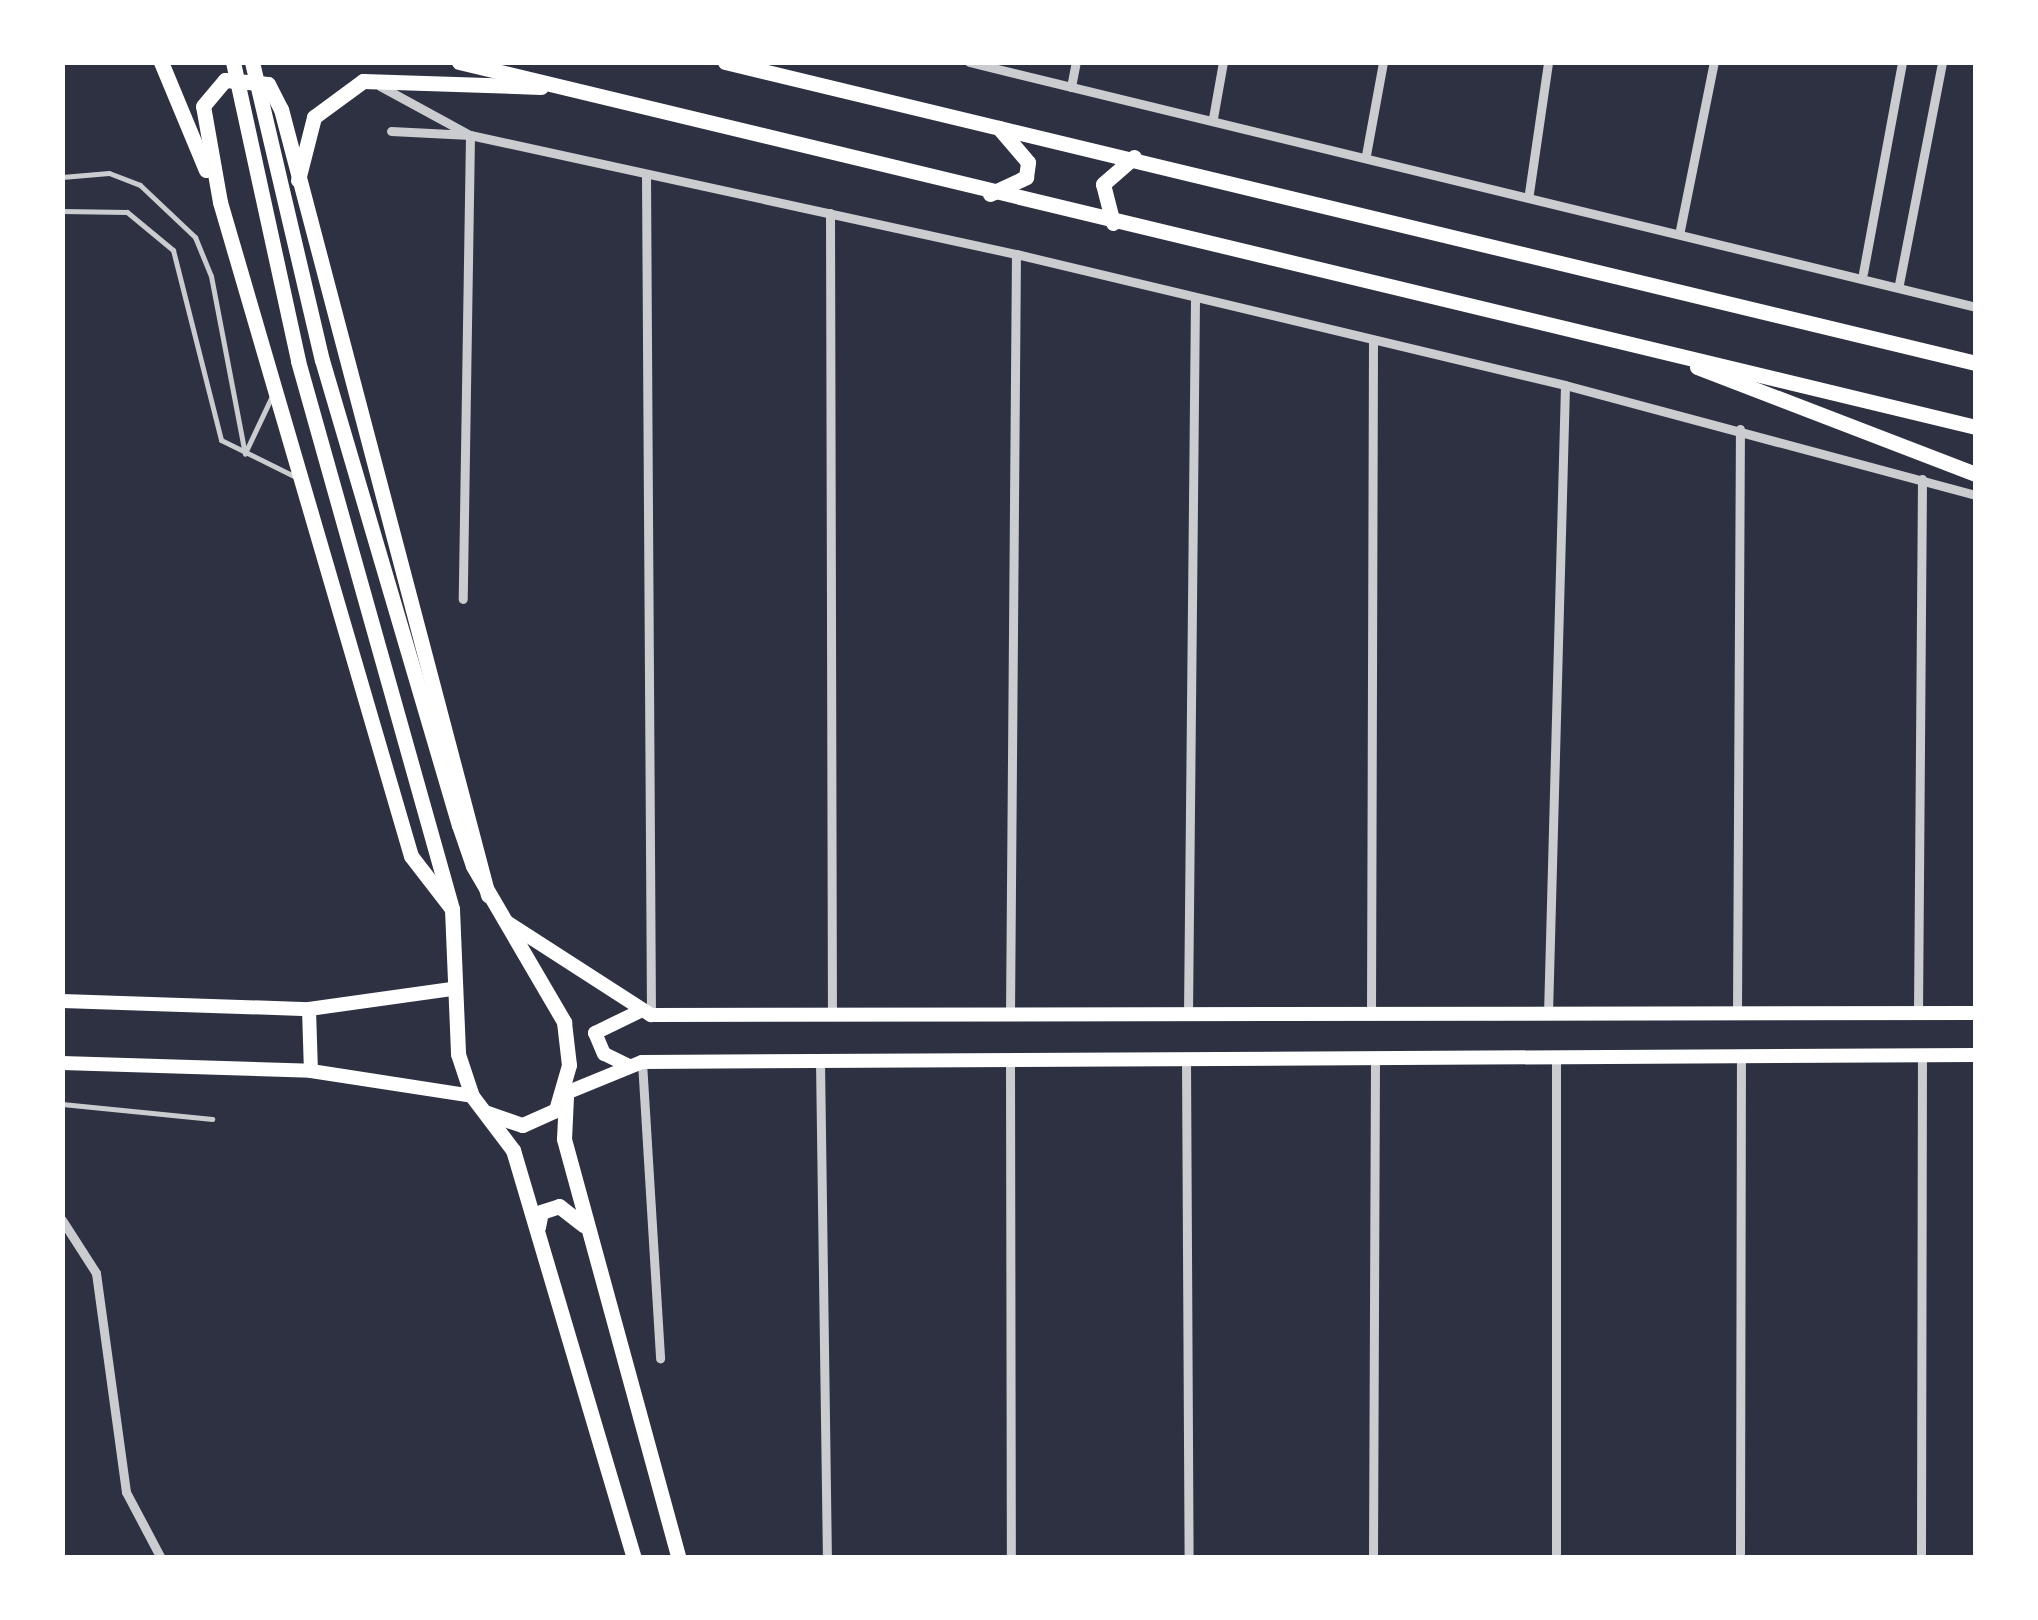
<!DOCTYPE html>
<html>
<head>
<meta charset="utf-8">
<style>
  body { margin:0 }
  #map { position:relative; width:2038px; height:1620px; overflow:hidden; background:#2d3142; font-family:"DejaVu Sans",sans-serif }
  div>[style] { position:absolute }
  .service>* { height:5px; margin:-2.5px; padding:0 2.5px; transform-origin:2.5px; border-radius:2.5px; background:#caccd0 }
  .minor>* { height:9px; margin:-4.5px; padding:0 4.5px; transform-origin:4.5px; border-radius:4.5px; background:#caccd0 }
  .secondary>* { height:14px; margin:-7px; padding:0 7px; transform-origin:7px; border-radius:7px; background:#fff }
  .primary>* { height:15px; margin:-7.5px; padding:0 7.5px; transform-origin:7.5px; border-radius:7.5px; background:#fff }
  .trunk>* { height:15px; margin:-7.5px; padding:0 7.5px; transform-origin:7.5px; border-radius:7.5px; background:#fff }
  span { translate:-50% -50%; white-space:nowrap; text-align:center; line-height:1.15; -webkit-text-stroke:8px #fff; paint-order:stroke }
  .frame { position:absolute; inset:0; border:65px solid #fff; pointer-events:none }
</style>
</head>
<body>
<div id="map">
  <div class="service">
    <div style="left:62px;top:177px;width:47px;rotate:-4.9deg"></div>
    <div style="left:109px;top:173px;width:33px;rotate:21deg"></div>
    <div style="left:140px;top:185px;width:76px;rotate:43.4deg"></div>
    <div style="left:195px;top:237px;width:42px;rotate:67.7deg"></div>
    <div style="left:211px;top:276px;width:181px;rotate:79.2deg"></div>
    <div style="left:62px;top:211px;width:65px;rotate:0.9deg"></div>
    <div style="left:127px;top:212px;width:60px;rotate:39.6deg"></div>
    <div style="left:173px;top:250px;width:196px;rotate:75.8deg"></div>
    <div style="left:221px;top:440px;width:84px;rotate:26.3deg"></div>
    <div style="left:246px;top:451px;width:59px;rotate:-64.7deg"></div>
    <div style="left:62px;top:1104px;width:151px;rotate:5.7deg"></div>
  </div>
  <div class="minor">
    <div style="left:969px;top:62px;width:1036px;rotate:13.67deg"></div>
    <div style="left:380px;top:86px;width:102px;rotate:28.6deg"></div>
    <div style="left:470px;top:135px;width:464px;rotate:90.9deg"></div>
    <div style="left:1071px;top:87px;width:25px;rotate:-79deg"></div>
    <div style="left:1213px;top:118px;width:57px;rotate:-79.9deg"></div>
    <div style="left:391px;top:131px;width:79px;rotate:2.9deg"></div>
    <div style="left:470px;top:135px;width:559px;rotate:12.3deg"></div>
    <div style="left:1016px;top:254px;width:564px;rotate:13.42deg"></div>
    <div style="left:1565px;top:385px;width:425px;rotate:15deg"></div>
    <div style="left:1366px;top:155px;width:95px;rotate:-79.6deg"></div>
    <div style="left:646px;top:174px;width:841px;rotate:89.66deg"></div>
    <div style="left:1529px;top:193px;width:132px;rotate:-81.7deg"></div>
    <div style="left:830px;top:213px;width:801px;rotate:89.86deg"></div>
    <div style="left:1680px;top:230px;width:171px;rotate:-78.6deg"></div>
    <div style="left:1863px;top:273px;width:215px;rotate:-79.5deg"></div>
    <div style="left:1899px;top:284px;width:226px;rotate:-79deg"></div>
    <div style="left:1737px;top:1013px;width:584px;rotate:-89.71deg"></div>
    <div style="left:1918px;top:1013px;width:534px;rotate:-89.57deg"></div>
    <div style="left:1010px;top:1014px;width:760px;rotate:-89.55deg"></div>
    <div style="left:1188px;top:1014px;width:713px;rotate:-89.44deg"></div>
    <div style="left:1371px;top:1014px;width:671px;rotate:-89.83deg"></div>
    <div style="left:1548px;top:1014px;width:629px;rotate:-88.45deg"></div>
    <div style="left:1556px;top:1057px;width:501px;rotate:90deg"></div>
    <div style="left:1186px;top:1059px;width:499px;rotate:89.7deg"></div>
    <div style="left:1010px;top:1060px;width:498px;rotate:89.9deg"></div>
    <div style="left:820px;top:1061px;width:497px;rotate:89.2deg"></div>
    <div style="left:642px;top:1062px;width:297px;rotate:86.5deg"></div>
    <div style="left:62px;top:1220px;width:63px;rotate:57.3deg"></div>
    <div style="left:96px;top:1273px;width:221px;rotate:82.2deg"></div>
    <div style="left:126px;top:1492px;width:75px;rotate:62.1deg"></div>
    <div style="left:1373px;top:1558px;width:500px;rotate:-89.77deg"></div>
    <div style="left:1740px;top:1558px;width:502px;rotate:-89.89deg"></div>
    <div style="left:1921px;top:1558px;width:503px;rotate:-89.89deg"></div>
  </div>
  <div class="secondary">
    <div style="left:505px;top:921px;width:174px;rotate:32.8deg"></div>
    <div style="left:651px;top:1015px;width:1325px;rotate:-0.09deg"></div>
    <div style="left:62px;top:1001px;width:247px;rotate:1.9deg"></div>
    <div style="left:309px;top:1009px;width:144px;rotate:-8deg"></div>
    <div style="left:309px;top:1009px;width:62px;rotate:88.2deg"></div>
    <div style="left:62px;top:1063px;width:249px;rotate:1.8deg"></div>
    <div style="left:311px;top:1071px;width:163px;rotate:8.8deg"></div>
    <div style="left:627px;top:1065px;width:25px;rotate:-154deg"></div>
    <div style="left:604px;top:1054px;width:23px;rotate:-113deg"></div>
    <div style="left:595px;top:1033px;width:48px;rotate:-26deg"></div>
    <div style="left:566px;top:1093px;width:82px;rotate:-22.2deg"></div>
    <div style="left:642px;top:1062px;width:1334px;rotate:-0.3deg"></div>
  </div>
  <div class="primary">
    <div style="left:161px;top:62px;width:117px;rotate:67.4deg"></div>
    <div style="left:233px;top:62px;width:306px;rotate:77.7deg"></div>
    <div style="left:298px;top:361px;width:569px;rotate:74.3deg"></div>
    <div style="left:452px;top:909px;width:145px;rotate:87.6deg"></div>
    <div style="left:458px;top:1054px;width:44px;rotate:71.6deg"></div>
    <div style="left:472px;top:1096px;width:68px;rotate:52.8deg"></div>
    <div style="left:513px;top:1150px;width:426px;rotate:73.5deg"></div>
    <div style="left:252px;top:62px;width:306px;rotate:76.8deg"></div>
    <div style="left:322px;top:360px;width:485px;rotate:73.6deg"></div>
    <div style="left:459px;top:825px;width:43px;rotate:71.1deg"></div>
    <div style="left:473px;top:866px;width:181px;rotate:59.7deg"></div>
    <div style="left:564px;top:1022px;width:43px;rotate:83.4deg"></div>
    <div style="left:569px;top:1065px;width:47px;rotate:106.1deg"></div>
    <div style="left:556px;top:1110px;width:37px;rotate:156deg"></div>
    <div style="left:522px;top:1125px;width:37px;rotate:-161deg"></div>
    <div style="left:298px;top:180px;width:65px;rotate:-75.7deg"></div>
    <div style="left:314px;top:117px;width:61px;rotate:-36.3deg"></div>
    <div style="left:363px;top:81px;width:178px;rotate:1.9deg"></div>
    <div style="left:452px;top:909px;width:67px;rotate:-127.7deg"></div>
    <div style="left:411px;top:856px;width:681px;rotate:-106.28deg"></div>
    <div style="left:220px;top:202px;width:97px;rotate:-100deg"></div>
    <div style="left:203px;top:106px;width:34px;rotate:-50deg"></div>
    <div style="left:225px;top:80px;width:43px;rotate:5.3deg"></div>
    <div style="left:268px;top:84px;width:28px;rotate:63deg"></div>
    <div style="left:281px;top:109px;width:813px;rotate:75.25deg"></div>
    <div style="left:566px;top:1097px;width:42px;rotate:92.7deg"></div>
    <div style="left:564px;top:1139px;width:434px;rotate:74.7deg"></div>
    <div style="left:538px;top:1227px;width:15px;rotate:-79deg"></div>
    <div style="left:541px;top:1212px;width:19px;rotate:-18deg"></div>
    <div style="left:559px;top:1206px;width:31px;rotate:38deg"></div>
  </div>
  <div class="trunk">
    <div style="left:459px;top:62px;width:1560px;rotate:13.53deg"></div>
    <div style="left:725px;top:62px;width:1287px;rotate:13.53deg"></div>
    <div style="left:990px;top:194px;width:40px;rotate:-25deg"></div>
    <div style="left:1026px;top:177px;width:15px;rotate:-82deg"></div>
    <div style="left:1028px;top:162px;width:45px;rotate:-130.5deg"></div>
    <div style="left:1113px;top:223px;width:40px;rotate:-104.4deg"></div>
    <div style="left:1103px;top:184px;width:41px;rotate:-41.1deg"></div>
    <div style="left:1697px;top:367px;width:299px;rotate:21deg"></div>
  </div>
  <div class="frame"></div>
</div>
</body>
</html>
